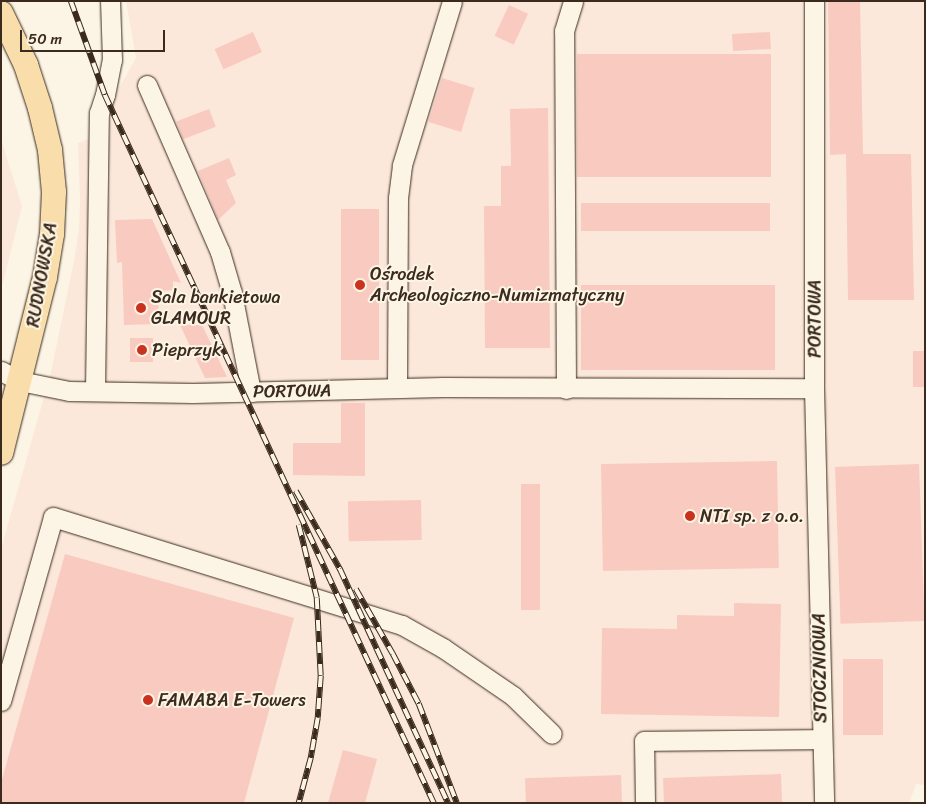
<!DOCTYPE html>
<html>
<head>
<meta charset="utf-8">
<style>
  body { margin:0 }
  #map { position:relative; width:926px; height:804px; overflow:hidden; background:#fcf5e5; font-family:Sriracha,sans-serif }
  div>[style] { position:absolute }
  .built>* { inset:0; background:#fbe8da }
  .building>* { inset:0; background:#f9cabf; transform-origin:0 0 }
  .roads { filter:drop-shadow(0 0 1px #3b2a1e) drop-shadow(0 0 1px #3b2a1e) }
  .minor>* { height:19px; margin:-9.5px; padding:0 9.5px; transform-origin:9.5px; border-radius:9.5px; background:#fcf5e5 }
  .major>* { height:24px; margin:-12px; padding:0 12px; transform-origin:12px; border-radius:12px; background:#f9deab }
  .rail>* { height:5.5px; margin-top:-2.75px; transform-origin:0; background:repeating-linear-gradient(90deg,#fcf5e5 0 11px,#3b2a1e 0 22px); box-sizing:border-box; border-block:1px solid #3b2a1e }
  .dots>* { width:14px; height:14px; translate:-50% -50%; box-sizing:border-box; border:2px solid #fcf5e5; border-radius:50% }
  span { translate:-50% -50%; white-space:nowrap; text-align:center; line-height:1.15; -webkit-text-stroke:4px #fcf5e5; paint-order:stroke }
  .street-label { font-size:18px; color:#3b2a1e }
  .poi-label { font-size:18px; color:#3b2a1e }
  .left { translate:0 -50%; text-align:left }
  .frame { position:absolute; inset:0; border:2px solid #3b2a1e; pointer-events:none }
  .scale { position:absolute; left:20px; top:30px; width:145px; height:22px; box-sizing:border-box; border:2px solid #3b2a1e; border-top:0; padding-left:6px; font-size:15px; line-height:18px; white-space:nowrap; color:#3b2a1e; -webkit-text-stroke:4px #fcf5e5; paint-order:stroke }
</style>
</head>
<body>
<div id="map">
  <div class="built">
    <div style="clip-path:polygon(126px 1px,925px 1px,925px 785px,916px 784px,909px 803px,1px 803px,1px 549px,51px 372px,74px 261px,79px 229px,80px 200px,78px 143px,106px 133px,117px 91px,136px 58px)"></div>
    <div style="clip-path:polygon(1px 139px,22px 206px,1px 290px)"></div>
  </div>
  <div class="building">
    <div style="clip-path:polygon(828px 1px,860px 1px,863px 154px,911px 154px,914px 300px,848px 300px,846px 154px,830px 155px)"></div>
    <div style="left:509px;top:5px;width:21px;height:34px;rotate:25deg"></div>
    <div style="left:253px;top:32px;width:22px;height:42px;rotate:66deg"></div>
    <div style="left:770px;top:32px;width:17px;height:38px;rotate:87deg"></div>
    <div style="left:771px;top:54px;width:123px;height:194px;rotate:90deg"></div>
    <div style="left:442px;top:78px;width:34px;height:46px;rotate:17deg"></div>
    <div style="clip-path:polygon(548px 108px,550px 348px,485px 348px,484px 206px,501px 206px,501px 166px,511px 166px,510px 109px)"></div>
    <div style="left:209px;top:109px;width:19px;height:35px;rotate:69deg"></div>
    <div style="clip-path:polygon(229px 158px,236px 175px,226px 180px,236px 203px,218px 220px,198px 171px)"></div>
    <div style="left:770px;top:203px;width:28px;height:189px;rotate:90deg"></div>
    <div style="left:341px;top:209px;width:38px;height:151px"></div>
    <div style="clip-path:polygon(152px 219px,181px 283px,173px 281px,173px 290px,158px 291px,159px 324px,124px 325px,122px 262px,117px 263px,115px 220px)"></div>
    <div style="left:775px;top:285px;width:85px;height:194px;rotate:90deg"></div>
    <div style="clip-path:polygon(180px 325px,202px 325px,227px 377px,205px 378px)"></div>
    <div style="left:153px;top:338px;width:24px;height:23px;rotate:90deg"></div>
    <div style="left:925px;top:351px;width:36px;height:12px;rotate:90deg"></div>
    <div style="clip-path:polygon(341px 403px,365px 403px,365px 476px,293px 475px,293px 443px,341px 443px)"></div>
    <div style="left:777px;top:461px;width:107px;height:176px;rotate:89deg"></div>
    <div style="left:919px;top:464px;width:157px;height:84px;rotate:88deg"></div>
    <div style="left:521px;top:484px;width:19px;height:126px"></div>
    <div style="left:421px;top:500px;width:40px;height:73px;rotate:89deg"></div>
    <div style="clip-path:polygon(65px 554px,294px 618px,244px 803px,1px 803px,1px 783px)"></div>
    <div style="clip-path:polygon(734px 603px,781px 604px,779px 717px,601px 714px,602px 628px,677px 629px,677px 615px,734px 616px)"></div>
    <div style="left:843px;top:659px;width:40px;height:76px"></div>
    <div style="clip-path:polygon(343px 750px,377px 759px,365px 803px,328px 803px)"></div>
    <div style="left:781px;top:774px;width:29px;height:118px;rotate:88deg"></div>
    <div style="left:621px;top:775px;width:28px;height:96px;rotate:88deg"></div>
  </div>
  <div class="roads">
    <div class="minor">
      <div style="left:147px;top:85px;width:182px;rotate:66.4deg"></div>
      <div style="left:220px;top:252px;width:43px;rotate:73.7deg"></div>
      <div style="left:232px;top:293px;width:101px;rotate:79.1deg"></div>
      <div style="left:1px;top:371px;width:21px;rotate:28deg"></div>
      <div style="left:20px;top:381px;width:50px;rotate:11.5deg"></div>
      <div style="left:69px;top:391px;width:124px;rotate:0.9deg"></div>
      <div style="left:193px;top:393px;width:250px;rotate:-1.4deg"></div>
      <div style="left:443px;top:387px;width:371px;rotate:0.2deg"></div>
      <div style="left:814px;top:388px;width:387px;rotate:-90deg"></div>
      <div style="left:397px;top:388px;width:190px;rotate:-89.7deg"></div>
      <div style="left:398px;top:198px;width:33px;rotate:-83deg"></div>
      <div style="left:402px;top:165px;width:171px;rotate:-73deg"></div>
      <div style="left:814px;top:388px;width:415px;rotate:88.6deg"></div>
      <div style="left:566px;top:389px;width:358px;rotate:-90.3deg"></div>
      <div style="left:564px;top:31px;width:31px;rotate:-73deg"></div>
      <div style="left:95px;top:391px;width:278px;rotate:-89.2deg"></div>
      <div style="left:99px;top:113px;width:19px;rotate:-72deg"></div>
      <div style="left:105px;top:95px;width:36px;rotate:-79deg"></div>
      <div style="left:112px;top:60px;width:59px;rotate:-91.9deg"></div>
      <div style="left:1px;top:701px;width:191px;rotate:-74.2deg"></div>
      <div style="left:53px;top:517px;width:365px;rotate:17.2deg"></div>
      <div style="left:402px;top:625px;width:47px;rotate:29.3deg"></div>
      <div style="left:443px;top:648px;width:85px;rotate:34.4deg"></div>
      <div style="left:513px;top:696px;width:54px;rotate:44.3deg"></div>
      <div style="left:645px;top:803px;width:62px;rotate:-90.9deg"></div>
      <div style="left:644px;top:741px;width:178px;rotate:-0.6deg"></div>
    </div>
    <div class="major">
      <div style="left:1px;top:13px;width:58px;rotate:64.3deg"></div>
      <div style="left:26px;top:65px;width:45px;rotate:72deg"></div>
      <div style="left:40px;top:108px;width:43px;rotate:76.6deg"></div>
      <div style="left:50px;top:150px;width:42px;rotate:84.6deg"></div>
      <div style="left:54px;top:192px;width:42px;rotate:92.7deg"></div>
      <div style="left:52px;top:234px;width:44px;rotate:99.2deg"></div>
      <div style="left:45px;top:277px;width:181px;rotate:104deg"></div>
    </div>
  </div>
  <div class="rail">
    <div style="left:71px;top:1px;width:100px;rotate:70.1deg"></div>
    <div style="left:105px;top:95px;width:781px;rotate:65.08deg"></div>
    <div style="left:296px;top:491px;width:90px;rotate:60.6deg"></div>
    <div style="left:340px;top:569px;width:258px;rotate:65.2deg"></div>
    <div style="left:299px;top:525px;width:75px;rotate:76.1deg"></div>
    <div style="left:317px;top:598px;width:78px;rotate:87.1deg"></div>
    <div style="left:321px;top:676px;width:42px;rotate:94.1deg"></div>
    <div style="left:318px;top:718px;width:41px;rotate:99.9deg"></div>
    <div style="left:311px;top:758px;width:47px;rotate:104.9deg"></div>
    <div style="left:356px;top:589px;width:75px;rotate:60.4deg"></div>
    <div style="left:393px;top:654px;width:56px;rotate:62.5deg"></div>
    <div style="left:419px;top:704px;width:106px;rotate:69deg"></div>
  </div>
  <div class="dots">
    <div style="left:360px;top:285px;background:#c8321e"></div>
    <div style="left:141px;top:308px;background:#c8321e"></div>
    <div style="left:142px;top:350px;background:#c8321e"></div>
    <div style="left:690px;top:516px;background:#c8321e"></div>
    <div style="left:148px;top:700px;background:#c8321e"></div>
  </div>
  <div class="street-label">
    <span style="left:42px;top:275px;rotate:-80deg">RUDNOWSKA</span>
    <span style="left:815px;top:319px;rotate:-90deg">PORTOWA</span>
    <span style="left:292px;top:391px;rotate:-1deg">PORTOWA</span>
    <span style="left:820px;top:668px;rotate:-91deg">STOCZNIOWA</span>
  </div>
  <div class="poi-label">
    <span class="left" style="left:370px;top:285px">Ośrodek<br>Archeologiczno-Numizmatyczny</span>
    <span class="left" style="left:151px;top:308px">Sala bankietowa<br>GLAMOUR</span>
    <span class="left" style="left:152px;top:350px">Pieprzyk</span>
    <span class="left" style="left:700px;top:516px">NTI sp. z o.o.</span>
    <span class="left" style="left:158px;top:700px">FAMABA E-Towers</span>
  </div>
  <div class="frame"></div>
  <div class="scale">50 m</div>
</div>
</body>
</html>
